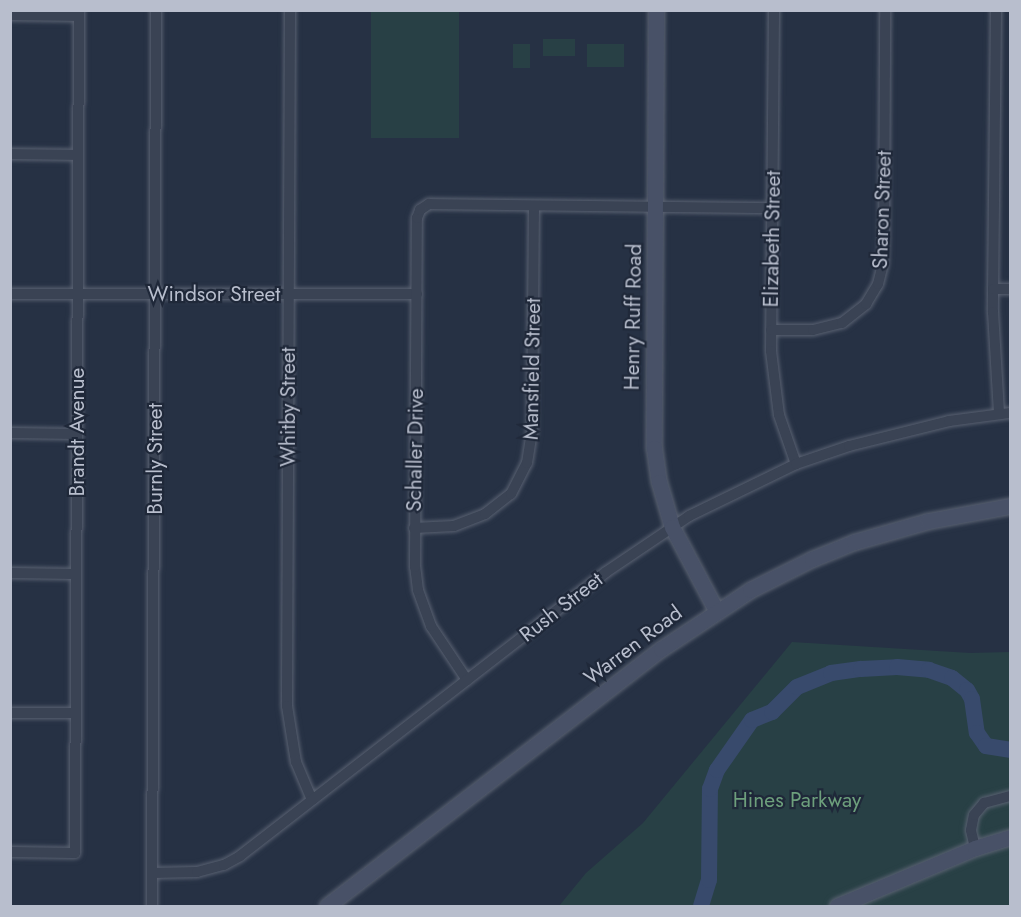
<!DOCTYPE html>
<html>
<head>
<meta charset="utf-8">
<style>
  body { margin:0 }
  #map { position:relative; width:1021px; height:917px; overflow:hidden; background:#263144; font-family:Jost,sans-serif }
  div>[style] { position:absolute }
  .green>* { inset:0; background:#284045; transform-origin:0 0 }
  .river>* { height:16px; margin:-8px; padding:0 8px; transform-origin:8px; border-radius:8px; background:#384a6c }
  .roads { filter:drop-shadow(0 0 2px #596171) drop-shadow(0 0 2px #596171) }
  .street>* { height:10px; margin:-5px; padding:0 5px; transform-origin:5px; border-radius:5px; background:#3a4354 }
  .secondary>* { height:15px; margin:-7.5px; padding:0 7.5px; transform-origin:7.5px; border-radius:7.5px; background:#485167 }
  span { translate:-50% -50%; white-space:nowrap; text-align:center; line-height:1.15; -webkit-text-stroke:4.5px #1f2839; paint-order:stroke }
  .street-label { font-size:21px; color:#b8becd }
  .park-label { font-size:21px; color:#6d9f7c }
  .frame { position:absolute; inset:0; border:12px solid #b8becd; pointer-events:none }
</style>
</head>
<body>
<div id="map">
  <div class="green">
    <div style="left:371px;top:11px;width:88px;height:127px"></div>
    <div style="left:543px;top:39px;width:32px;height:17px"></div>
    <div style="left:513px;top:44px;width:17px;height:24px"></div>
    <div style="left:587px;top:44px;width:37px;height:23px"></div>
    <div style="clip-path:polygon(792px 642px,970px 653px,1010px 652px,1010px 906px,559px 906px,586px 873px,643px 823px)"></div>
  </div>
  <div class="river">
    <div style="left:701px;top:906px;width:27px;rotate:-73deg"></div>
    <div style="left:709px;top:880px;width:91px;rotate:-89.4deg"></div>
    <div style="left:710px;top:789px;width:20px;rotate:-70deg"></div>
    <div style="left:717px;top:770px;width:61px;rotate:-55deg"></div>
    <div style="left:752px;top:720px;width:22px;rotate:-22deg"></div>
    <div style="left:772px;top:712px;width:35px;rotate:-45deg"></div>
    <div style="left:797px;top:687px;width:37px;rotate:-22deg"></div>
    <div style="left:831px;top:673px;width:30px;rotate:-8deg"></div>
    <div style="left:861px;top:669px;width:36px;rotate:-3deg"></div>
    <div style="left:897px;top:667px;width:32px;rotate:5deg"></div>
    <div style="left:929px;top:670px;width:24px;rotate:19deg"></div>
    <div style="left:952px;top:678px;width:19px;rotate:39deg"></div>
    <div style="left:967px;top:690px;width:10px;rotate:61deg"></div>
    <div style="left:972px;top:699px;width:34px;rotate:82deg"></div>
    <div style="left:977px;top:733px;width:16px;rotate:55deg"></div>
    <div style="left:986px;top:746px;width:24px;rotate:9deg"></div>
  </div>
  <div class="roads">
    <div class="street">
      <div style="left:290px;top:10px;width:696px;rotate:90.25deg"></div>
      <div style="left:287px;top:706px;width:57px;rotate:80.9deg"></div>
      <div style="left:296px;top:762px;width:41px;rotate:67.2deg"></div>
      <div style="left:774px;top:10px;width:341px;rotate:90.5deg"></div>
      <div style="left:771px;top:351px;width:64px;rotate:82.9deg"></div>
      <div style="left:779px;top:415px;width:52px;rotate:70.9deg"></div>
      <div style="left:996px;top:10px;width:302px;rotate:90.6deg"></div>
      <div style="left:993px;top:312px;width:102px;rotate:86.6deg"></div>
      <div style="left:10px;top:15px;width:69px;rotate:0.8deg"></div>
      <div style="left:10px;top:154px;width:68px;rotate:0.8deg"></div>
      <div style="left:993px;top:289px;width:17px"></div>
      <div style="left:10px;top:294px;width:407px"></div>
      <div style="left:771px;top:330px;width:42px"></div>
      <div style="left:813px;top:330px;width:30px;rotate:-14deg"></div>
      <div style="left:842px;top:323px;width:31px;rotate:-38deg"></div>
      <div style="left:866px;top:304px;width:23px;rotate:-59deg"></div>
      <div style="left:878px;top:284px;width:21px;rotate:-76deg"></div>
      <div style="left:883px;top:264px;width:25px;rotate:-88deg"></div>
      <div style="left:884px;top:239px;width:229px;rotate:-89.7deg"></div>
      <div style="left:10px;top:433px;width:67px;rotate:0.9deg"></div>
      <div style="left:414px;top:528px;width:40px;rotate:-2.9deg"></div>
      <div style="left:454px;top:526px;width:33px;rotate:-21deg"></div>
      <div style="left:485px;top:514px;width:33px;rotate:-38deg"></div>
      <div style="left:511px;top:494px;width:35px;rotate:-63deg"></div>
      <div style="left:527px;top:463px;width:30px;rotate:-81deg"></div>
      <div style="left:532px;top:433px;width:227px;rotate:-89.5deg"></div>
      <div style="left:10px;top:573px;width:66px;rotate:0.9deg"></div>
      <div style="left:467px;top:680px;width:65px;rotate:-123.7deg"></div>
      <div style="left:431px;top:626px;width:38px;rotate:-110deg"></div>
      <div style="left:418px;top:590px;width:23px;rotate:-97deg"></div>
      <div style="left:415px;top:567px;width:349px;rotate:-89.7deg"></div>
      <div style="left:417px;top:218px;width:9px;rotate:-69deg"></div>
      <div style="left:420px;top:210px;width:11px;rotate:-34deg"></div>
      <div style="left:429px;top:204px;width:343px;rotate:0.7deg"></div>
      <div style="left:10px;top:713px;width:66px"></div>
      <div style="left:975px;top:848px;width:18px;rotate:-103deg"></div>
      <div style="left:971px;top:830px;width:15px;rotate:-79deg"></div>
      <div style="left:974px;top:815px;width:16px;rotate:-50deg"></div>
      <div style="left:984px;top:803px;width:27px;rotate:-15deg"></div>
      <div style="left:10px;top:852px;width:65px;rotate:0.9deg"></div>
      <div style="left:75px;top:853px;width:843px;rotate:-89.73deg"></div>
      <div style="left:152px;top:873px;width:45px;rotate:-1.3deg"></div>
      <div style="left:197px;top:872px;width:28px;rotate:-15deg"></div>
      <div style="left:224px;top:865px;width:18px;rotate:-29deg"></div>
      <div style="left:240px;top:856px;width:463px;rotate:-37.8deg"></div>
      <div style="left:606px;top:572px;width:100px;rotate:-34deg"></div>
      <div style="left:689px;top:516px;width:119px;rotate:-25.9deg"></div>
      <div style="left:796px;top:464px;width:56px;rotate:-18.8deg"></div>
      <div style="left:849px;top:446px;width:103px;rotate:-14deg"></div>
      <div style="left:949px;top:421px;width:62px;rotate:-7.5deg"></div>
      <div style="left:152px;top:906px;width:896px;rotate:-89.74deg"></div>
    </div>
    <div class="secondary">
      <div style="left:656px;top:10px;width:438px;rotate:90.3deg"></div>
      <div style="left:654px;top:448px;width:34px;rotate:82deg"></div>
      <div style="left:659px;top:482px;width:47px;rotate:73.9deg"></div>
      <div style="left:672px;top:527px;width:94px;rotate:62.1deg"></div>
      <div style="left:327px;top:906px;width:421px;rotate:-37.6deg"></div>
      <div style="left:661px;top:649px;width:107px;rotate:-33.5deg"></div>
      <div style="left:750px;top:590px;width:69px;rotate:-26.6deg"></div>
      <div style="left:812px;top:559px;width:45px;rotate:-22deg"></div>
      <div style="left:854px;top:542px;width:77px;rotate:-15.8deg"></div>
      <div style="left:928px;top:521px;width:83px;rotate:-10.4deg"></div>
      <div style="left:837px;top:906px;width:150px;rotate:-22.8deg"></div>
      <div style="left:975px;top:848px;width:37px;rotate:-17deg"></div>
    </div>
  </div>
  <div class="street-label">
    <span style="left:882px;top:210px;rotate:-88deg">Sharon Street</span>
    <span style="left:772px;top:239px;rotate:-89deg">Elizabeth Street</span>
    <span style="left:214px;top:294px">Windsor Street</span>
    <span style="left:633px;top:317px;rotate:-89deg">Henry Ruff Road</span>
    <span style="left:532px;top:369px;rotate:-89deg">Mansfield Street</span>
    <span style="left:288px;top:407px;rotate:-90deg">Whitby Street</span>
    <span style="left:77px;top:432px;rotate:-90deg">Brandt Avenue</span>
    <span style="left:415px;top:450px;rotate:-89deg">Schaller Drive</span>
    <span style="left:155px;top:459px;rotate:-90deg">Burnly Street</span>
    <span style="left:561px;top:607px;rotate:-38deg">Rush Street</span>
    <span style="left:633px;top:645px;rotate:-37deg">Warren Road</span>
  </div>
  <div class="park-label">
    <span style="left:797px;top:800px">Hines Parkway</span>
  </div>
  <div class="frame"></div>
</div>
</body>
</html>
